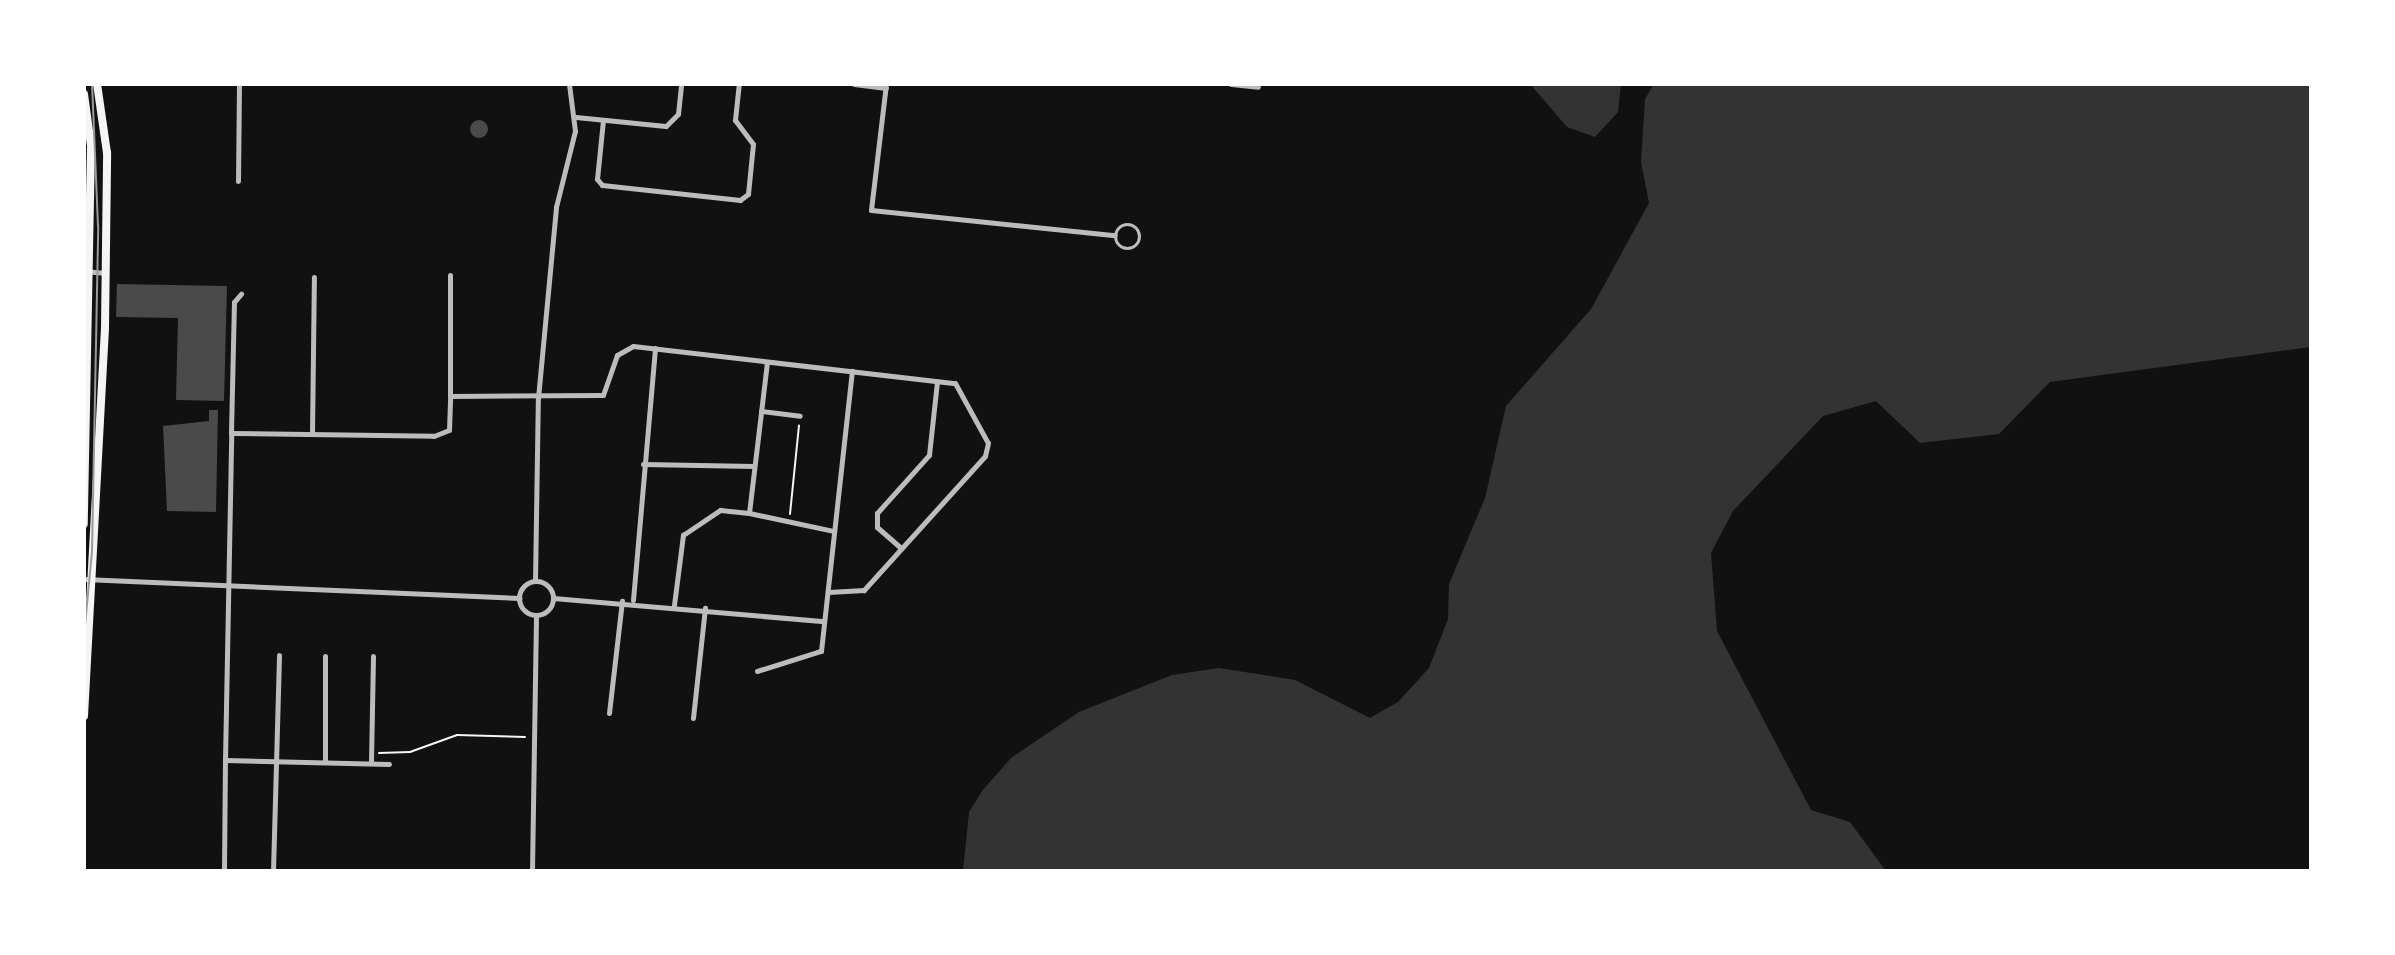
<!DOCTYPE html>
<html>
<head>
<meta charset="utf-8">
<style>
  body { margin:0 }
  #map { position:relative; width:2395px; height:955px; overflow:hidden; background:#111; font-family:"Archivo Narrow",sans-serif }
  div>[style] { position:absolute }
  .water>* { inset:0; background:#333 }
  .building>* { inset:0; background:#4a4a4a }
  .round { border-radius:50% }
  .path>* { height:2px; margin:-1px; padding:0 1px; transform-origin:1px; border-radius:1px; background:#f5f5f5 }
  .service>* { height:3px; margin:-1.5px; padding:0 1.5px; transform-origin:1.5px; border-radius:1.5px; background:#bcbcbc }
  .service>.ring { margin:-1.5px; padding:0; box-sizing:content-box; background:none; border:3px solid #bcbcbc; border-radius:50% }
  .minor>* { height:5px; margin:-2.5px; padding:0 2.5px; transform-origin:2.5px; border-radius:2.5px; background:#bcbcbc }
  .minor>.ring { margin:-2.5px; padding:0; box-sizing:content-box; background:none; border:5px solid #bcbcbc; border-radius:50% }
  .secondary>* { height:8px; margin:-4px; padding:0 4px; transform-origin:4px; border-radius:4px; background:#f5f5f5 }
  .tram>* { height:2px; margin:-1px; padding:0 1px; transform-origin:1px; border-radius:1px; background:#9a9a9a }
  span { translate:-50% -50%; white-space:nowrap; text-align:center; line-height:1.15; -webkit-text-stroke:6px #fff; paint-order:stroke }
  .frame { position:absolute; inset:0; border:86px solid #fff; pointer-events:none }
</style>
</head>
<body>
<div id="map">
  <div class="water">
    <div style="clip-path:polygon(1530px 84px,1621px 84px,1618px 112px,1595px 137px,1567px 127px)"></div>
    <div style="clip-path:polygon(1654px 84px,2311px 84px,2311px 347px,2050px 382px,1999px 434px,1920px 443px,1876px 401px,1823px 416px,1733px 511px,1711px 553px,1717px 631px,1811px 810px,1850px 822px,1886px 871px,963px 871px,969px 812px,982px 791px,1011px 758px,1079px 712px,1172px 675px,1219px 668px,1295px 680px,1370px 718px,1398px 702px,1429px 668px,1448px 619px,1449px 584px,1485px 498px,1506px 406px,1591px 309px,1649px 203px,1641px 162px,1645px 99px)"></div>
  </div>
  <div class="building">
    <div class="round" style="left:470px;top:120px;width:18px;height:18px"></div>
    <div style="clip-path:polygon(117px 284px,227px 286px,224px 401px,176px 400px,178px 318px,116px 317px)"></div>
    <div style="clip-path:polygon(209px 410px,218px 410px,216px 512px,167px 511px,163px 426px,209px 421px)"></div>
  </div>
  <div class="path">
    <div style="left:790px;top:514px;width:89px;rotate:-84.2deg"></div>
    <div style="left:379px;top:753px;width:31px;rotate:-2deg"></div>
    <div style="left:410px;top:752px;width:50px;rotate:-19.9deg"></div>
    <div style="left:457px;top:735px;width:68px;rotate:1.7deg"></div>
  </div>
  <div class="service">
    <div class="ring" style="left:1115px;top:224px;width:21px;height:21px"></div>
  </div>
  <div class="minor">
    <div style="left:854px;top:84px;width:32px;rotate:7deg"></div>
    <div style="left:886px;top:84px;width:127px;rotate:96.8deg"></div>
    <div style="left:871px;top:210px;width:245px;rotate:5.9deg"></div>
    <div style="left:1231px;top:84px;width:27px;rotate:6deg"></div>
    <div style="left:576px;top:117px;width:90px;rotate:5.7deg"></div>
    <div style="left:666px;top:126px;width:17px;rotate:-45deg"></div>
    <div style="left:678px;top:114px;width:30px;rotate:-84deg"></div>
    <div style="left:603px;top:120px;width:59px;rotate:95.8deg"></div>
    <div style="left:597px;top:179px;width:8px;rotate:50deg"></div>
    <div style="left:602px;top:185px;width:139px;rotate:6.2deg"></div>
    <div style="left:740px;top:200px;width:10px;rotate:-37deg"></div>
    <div style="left:748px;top:194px;width:50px;rotate:-84.3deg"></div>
    <div style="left:753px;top:144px;width:30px;rotate:-127deg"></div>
    <div style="left:735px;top:120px;width:36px;rotate:-84deg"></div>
    <div style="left:238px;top:181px;width:97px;rotate:-89.4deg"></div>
    <div style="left:84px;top:271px;width:22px;rotate:5deg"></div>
    <div style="left:450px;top:275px;width:121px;rotate:90deg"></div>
    <div style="left:450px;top:396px;width:153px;rotate:-0.4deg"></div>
    <div style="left:603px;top:395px;width:42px;rotate:-70.7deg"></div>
    <div style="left:617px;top:355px;width:18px;rotate:-29deg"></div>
    <div style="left:633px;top:346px;width:324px;rotate:6.6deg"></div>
    <div style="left:955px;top:383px;width:68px;rotate:61.2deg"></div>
    <div style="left:988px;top:443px;width:13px;rotate:103deg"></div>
    <div style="left:985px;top:456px;width:181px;rotate:132.1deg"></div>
    <div style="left:864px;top:590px;width:36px;rotate:177deg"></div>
    <div style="left:761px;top:411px;width:39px;rotate:7deg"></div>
    <div style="left:231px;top:433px;width:131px;rotate:-88.7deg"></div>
    <div style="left:234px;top:302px;width:11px;rotate:-49deg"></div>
    <div style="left:312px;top:434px;width:157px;rotate:-89.3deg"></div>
    <div style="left:643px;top:464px;width:111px;rotate:1deg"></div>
    <div style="left:749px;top:513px;width:87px;rotate:12deg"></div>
    <div style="left:901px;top:548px;width:32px;rotate:-139deg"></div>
    <div style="left:877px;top:527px;width:14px;rotate:-90deg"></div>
    <div style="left:877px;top:513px;width:78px;rotate:-48.1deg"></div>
    <div style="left:929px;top:455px;width:74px;rotate:-83.8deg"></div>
    <div style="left:84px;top:579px;width:436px;rotate:2.5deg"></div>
    <div style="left:535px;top:581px;width:183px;rotate:-89.1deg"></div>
    <div style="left:538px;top:398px;width:192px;rotate:-84.6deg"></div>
    <div style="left:556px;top:207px;width:78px;rotate:-76deg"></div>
    <div style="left:575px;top:131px;width:47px;rotate:-97.3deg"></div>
    <div class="ring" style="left:519px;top:581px;width:29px;height:29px"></div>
    <div style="left:553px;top:598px;width:272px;rotate:4.9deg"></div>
    <div style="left:633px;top:600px;width:253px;rotate:-85deg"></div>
    <div style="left:674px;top:605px;width:71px;rotate:-82.7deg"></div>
    <div style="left:683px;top:535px;width:45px;rotate:-34deg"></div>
    <div style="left:720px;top:510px;width:29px;rotate:6deg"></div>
    <div style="left:749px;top:513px;width:152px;rotate:-83.2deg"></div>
    <div style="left:757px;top:671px;width:67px;rotate:-17.4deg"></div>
    <div style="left:821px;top:651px;width:282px;rotate:-83.7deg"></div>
    <div style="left:609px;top:713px;width:113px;rotate:-83.4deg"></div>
    <div style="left:693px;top:718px;width:111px;rotate:-83.8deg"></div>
    <div style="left:325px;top:760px;width:104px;rotate:-90deg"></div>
    <div style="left:371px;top:761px;width:105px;rotate:-88.9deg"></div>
    <div style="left:389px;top:764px;width:164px;rotate:-178.6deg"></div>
    <div style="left:225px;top:760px;width:327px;rotate:-88.9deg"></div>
    <div style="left:231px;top:433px;width:203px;rotate:0.8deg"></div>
    <div style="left:434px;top:436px;width:16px;rotate:-22deg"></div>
    <div style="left:449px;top:430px;width:34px;rotate:-88deg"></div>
    <div style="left:224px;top:871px;width:111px;rotate:-89.5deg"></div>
    <div style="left:273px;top:871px;width:216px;rotate:-88.4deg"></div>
    <div style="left:532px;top:871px;width:256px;rotate:-89.1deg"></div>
  </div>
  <div class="secondary">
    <div style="left:84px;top:94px;width:52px;rotate:82.3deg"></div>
    <div style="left:91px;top:146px;width:378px;rotate:91.1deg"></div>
    <div style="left:84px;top:716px;width:389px;rotate:-86.9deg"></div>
    <div style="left:105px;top:328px;width:175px;rotate:-89.3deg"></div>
    <div style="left:107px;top:153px;width:70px;rotate:-98.2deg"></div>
  </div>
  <div class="tram">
    <div style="left:84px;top:636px;width:84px;rotate:-84.6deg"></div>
    <div style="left:92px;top:552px;width:326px;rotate:-88.9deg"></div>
    <div style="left:98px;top:226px;width:142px;rotate:-92.4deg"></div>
  </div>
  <div class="frame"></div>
</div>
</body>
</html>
